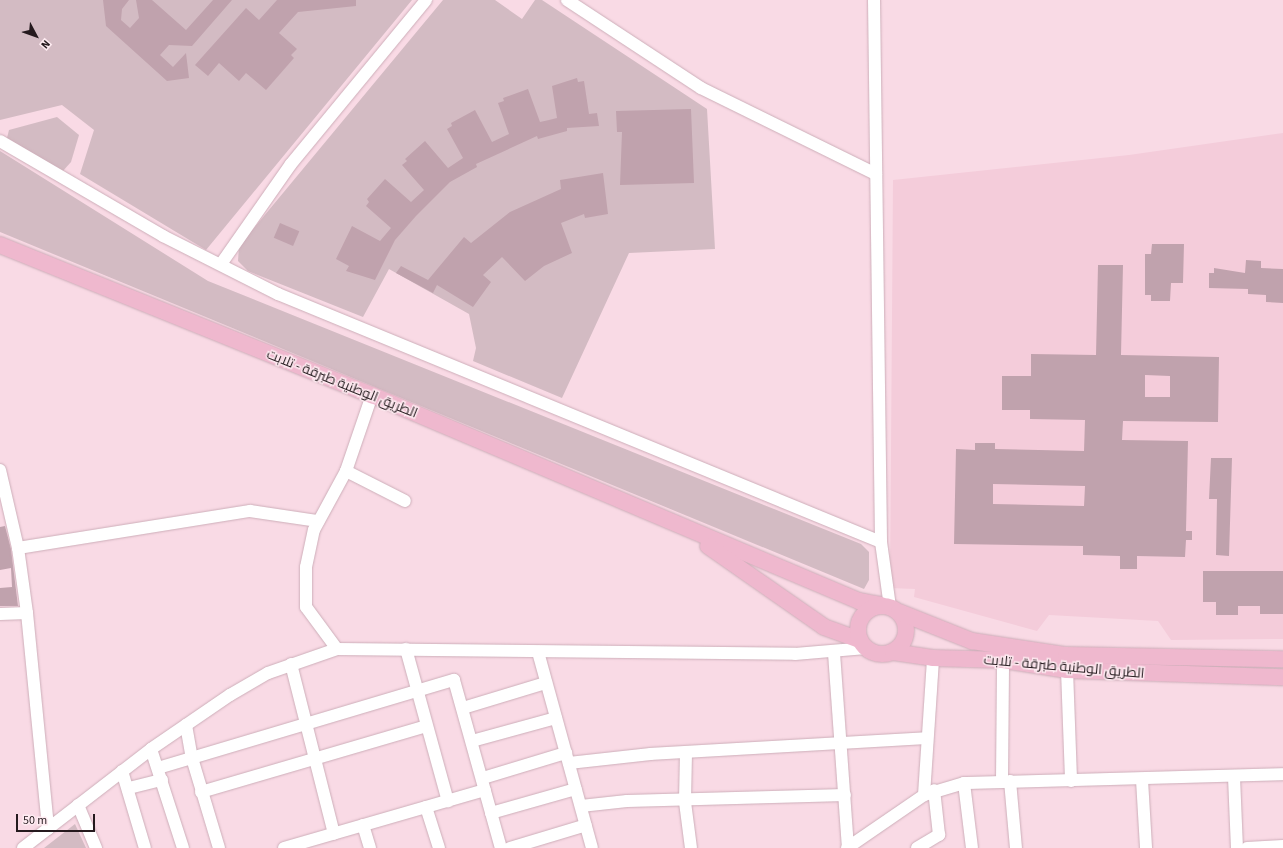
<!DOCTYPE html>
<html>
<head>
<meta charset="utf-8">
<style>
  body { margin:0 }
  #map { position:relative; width:1283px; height:848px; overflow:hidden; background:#f9dae5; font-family:"Source Sans 3",Cairo,sans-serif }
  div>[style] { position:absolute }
  .built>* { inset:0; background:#f4ccda }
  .green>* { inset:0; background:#d3bbc3 }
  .building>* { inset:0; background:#c0a2ad; transform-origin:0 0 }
  .roads { filter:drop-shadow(0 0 1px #cdaeb9) drop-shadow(0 0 1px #cdaeb9) }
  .minor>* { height:12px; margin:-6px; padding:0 6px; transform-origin:6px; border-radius:6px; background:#fff }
  .major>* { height:16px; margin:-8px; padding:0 8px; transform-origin:8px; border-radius:8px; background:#efb8ce }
  .major>.ring { margin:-8px; padding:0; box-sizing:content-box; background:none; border:16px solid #efb8ce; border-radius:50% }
  span { translate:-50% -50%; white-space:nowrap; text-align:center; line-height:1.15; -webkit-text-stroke:3px #feebf1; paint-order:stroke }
  .street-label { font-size:14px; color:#251a1e }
  .north { position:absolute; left:16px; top:16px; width:40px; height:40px; -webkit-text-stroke:3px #feebf1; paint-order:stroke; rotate:131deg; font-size:11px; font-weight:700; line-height:16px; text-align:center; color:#251a1e }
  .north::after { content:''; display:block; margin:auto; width:14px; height:18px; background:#251a1e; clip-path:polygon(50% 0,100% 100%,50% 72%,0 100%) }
  .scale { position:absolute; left:16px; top:814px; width:79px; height:18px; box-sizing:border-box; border:2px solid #251a1e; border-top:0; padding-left:5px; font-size:12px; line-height:14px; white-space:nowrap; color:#251a1e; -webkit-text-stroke:3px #feebf1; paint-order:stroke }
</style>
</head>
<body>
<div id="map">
  <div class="built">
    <div style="clip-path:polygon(1283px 133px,1283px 639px,1171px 640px,1158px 621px,1049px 615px,1037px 631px,914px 597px,915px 589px,890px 588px,893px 180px,1129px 155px)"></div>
  </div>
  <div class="green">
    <div style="clip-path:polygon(0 0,412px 0,206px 250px,80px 174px,94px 130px,62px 105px,0 120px)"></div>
    <div style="clip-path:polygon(443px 0,495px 0,522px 19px,535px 0,542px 0,707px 109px,715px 249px,629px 253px,562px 398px,473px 361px,476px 348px,469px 314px,389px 269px,363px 317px,248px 271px,238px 261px,239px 246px)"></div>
    <div style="clip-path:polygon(57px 117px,79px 135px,71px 162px,62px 172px,7px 138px,9px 130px)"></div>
    <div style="clip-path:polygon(0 151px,208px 281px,861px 544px,869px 552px,869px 580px,864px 589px,0 232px)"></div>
    <div style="clip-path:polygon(75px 824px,86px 848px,44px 848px)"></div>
  </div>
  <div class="building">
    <div style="clip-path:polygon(103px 0,129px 0,122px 9px,121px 20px,130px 28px,139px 18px,136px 0,152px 0,186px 30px,213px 0,232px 0,192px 46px,169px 45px,160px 55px,173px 67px,186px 53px,189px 78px,167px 81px,106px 26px)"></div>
    <div style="clip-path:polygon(277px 0,356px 0,356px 6px,298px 12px,279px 33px,297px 49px,291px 55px,294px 58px,266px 90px,246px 73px,239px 81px,219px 63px,208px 76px,195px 65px,246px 8px,259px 20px)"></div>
    <div style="clip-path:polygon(577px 78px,578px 82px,584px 81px,589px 114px,597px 113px,599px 126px,567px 128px,567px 131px,538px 139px,537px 136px,476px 164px,477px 167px,450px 182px,416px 216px,395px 240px,375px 280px,346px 271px,349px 266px,336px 259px,352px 226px,380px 241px,391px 228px,366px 206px,369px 202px,367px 199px,385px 179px,411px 202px,424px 190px,402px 165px,407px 161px,405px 159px,425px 141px,448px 168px,463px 158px,447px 129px,452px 126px,451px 123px,475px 110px,492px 142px,509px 134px,498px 103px,504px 101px,503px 98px,528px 89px,540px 122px,549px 120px,557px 118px,552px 86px)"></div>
    <div style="clip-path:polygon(691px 109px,694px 183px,620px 185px,622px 132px,617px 132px,616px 111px)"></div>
    <div style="clip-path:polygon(603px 173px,608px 214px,585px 218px,584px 214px,561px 223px,572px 253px,544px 266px,525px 281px,502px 257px,483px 275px,491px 282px,473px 307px,437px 285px,433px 293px,396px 273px,401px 266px,428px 280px,464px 237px,471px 243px,510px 212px,561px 189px,560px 180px)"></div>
    <div style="left:280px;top:223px;width:21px;height:16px;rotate:23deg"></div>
    <div style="clip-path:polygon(1152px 244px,1184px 244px,1183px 283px,1171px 283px,1170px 301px,1151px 301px,1151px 295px,1145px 295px,1145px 254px,1151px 254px)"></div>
    <div style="clip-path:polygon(1246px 260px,1261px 261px,1261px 268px,1283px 269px,1283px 303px,1266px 302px,1266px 295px,1248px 294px,1248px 289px,1209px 288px,1209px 273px,1214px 273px,1214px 268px,1245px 273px)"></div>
    <div style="clip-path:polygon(evenodd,1098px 265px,1123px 265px,1121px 355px,1219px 357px,1218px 422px,1123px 421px,1122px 440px,1188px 441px,1186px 531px,1192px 531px,1192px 540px,1186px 540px,1185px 557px,1137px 556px,1137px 569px,1120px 569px,1120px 556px,1083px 555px,1083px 546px,954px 544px,956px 449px,975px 450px,975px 443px,995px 443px,995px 449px,1084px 451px,1085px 420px,1030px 419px,1030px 410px,1002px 410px,1002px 376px,1031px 376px,1031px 354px,1096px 355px,1098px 265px,1145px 375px,1170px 376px,1170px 397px,1145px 397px,1145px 375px,1098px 265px,993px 484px,1085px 486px,1084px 506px,993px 504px,993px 484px)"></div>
    <div style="clip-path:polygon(1211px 458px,1232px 458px,1229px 556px,1216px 555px,1217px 499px,1209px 499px)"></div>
    <div style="clip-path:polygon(5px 526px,11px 549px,18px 606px,0 606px,0 588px,12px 587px,11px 568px,0 570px,0 527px)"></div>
    <div style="clip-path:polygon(1203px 571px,1283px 571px,1283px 614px,1260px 614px,1260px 606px,1238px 606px,1238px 615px,1216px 615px,1216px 602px,1203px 602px)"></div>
  </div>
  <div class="roads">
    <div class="minor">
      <div style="left:567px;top:0;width:160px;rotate:33.3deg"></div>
      <div style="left:701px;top:88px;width:195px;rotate:26.2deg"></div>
      <div style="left:874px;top:0;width:542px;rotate:89.26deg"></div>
      <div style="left:881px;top:542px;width:66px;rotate:82.1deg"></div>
      <div style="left:0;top:141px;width:189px;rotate:30.2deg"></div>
      <div style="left:163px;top:236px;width:129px;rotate:26.8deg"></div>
      <div style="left:278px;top:294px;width:652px;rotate:22.36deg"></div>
      <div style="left:221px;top:264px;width:122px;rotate:-55deg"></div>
      <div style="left:291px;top:164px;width:212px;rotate:-50.5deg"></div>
      <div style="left:0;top:470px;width:80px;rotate:77deg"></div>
      <div style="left:18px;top:548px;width:66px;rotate:82.1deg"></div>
      <div style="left:27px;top:613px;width:217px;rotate:84.4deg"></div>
      <div style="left:346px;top:471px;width:66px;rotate:27deg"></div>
      <div style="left:18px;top:548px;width:235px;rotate:-9.1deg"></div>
      <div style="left:250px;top:511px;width:69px;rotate:8.4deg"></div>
      <div style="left:0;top:614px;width:27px;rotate:-2deg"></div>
      <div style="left:337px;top:649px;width:52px;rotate:-126.4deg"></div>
      <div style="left:306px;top:607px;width:40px;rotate:-90deg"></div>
      <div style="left:306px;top:567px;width:38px;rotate:-78deg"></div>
      <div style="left:314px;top:530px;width:67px;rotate:-61.5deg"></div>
      <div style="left:346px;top:471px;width:80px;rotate:-71.1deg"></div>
      <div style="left:406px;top:649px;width:158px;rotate:74.6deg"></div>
      <div style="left:538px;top:652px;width:203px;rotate:74.6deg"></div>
      <div style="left:834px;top:653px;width:195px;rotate:85.9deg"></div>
      <div style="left:291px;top:664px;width:175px;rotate:75.8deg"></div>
      <div style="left:1067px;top:670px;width:111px;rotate:87.9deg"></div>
      <div style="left:463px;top:708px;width:87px;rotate:-16.8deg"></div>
      <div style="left:186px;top:725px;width:34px;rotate:80deg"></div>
      <div style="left:192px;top:758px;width:94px;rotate:73.3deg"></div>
      <div style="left:472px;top:741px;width:87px;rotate:-15.3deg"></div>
      <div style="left:151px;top:749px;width:104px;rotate:72.1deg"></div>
      <div style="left:686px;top:753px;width:49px;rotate:91.2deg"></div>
      <div style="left:685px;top:802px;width:46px;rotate:82.6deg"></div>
      <div style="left:569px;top:763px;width:82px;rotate:-6.3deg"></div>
      <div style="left:651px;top:754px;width:274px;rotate:-3.3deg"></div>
      <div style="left:158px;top:768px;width:309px;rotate:-16.6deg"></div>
      <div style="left:454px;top:680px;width:174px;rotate:74.4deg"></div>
      <div style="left:122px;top:771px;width:80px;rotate:73.4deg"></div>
      <div style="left:1234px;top:777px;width:71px;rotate:87.6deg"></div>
      <div style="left:483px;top:778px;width:87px;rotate:-16.8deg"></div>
      <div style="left:1142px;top:780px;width:68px;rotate:86.6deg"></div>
      <div style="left:1002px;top:781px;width:121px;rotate:-89.5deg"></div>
      <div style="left:1010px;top:781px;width:67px;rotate:84.9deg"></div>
      <div style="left:964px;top:783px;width:65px;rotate:83deg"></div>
      <div style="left:129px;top:788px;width:34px;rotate:-14deg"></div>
      <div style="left:201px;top:792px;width:235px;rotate:-16.3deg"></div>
      <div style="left:924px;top:795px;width:137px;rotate:-86.2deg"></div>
      <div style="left:78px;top:805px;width:47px;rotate:67.3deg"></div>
      <div style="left:581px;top:806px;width:46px;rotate:-6.2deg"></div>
      <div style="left:627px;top:801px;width:218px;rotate:-1.6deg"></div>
      <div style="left:426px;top:807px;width:43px;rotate:72.4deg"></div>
      <div style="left:491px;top:813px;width:88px;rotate:-15.8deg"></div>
      <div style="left:363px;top:825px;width:24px;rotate:73deg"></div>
      <div style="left:23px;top:848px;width:162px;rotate:-37.7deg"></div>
      <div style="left:151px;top:749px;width:96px;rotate:-34.4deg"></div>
      <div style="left:230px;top:695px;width:44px;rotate:-30.1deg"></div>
      <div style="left:268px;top:673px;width:73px;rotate:-19.2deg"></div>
      <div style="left:337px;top:649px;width:458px;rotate:0.6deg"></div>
      <div style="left:795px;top:654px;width:71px;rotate:-4.8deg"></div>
      <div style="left:284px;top:848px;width:209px;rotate:-16.1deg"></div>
      <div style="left:510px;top:848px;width:79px;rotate:-16.8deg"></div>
      <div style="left:847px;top:848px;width:93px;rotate:-34.5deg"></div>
      <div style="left:924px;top:795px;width:42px;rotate:-16.7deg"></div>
      <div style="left:964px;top:783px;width:319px;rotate:-1.6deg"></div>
      <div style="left:917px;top:848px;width:26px;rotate:-31deg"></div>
      <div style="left:939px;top:835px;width:45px;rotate:-96.3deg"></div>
      <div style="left:1247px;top:848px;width:36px;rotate:-3deg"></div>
    </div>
    <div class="major">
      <div style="left:0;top:245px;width:401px;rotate:22deg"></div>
      <div style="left:372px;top:395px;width:529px;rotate:22.93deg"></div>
      <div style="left:859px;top:601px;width:22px;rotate:10deg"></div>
      <div style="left:708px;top:546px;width:141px;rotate:34.9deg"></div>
      <div style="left:824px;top:627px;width:38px;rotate:20deg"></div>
      <div class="ring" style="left:858px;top:606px;width:32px;height:32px"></div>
      <div style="left:899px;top:612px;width:79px;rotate:21.7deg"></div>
      <div style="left:972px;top:641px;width:95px;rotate:8.5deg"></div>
      <div style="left:1066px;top:655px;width:217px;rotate:1.1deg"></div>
      <div style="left:893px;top:652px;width:40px;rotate:8.5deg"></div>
      <div style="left:933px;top:658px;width:70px;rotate:1.6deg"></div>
      <div style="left:1003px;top:660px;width:65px;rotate:8.9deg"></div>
      <div style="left:1067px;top:670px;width:216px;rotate:1.9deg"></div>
    </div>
  </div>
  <div class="street-label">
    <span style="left:342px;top:384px;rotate:22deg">الطريق الوطنية طبرقة - تلابت</span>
    <span style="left:1064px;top:667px;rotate:5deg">الطريق الوطنية طبرقة - تلابت</span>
  </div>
  <div class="north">N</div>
  <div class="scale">50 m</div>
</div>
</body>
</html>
